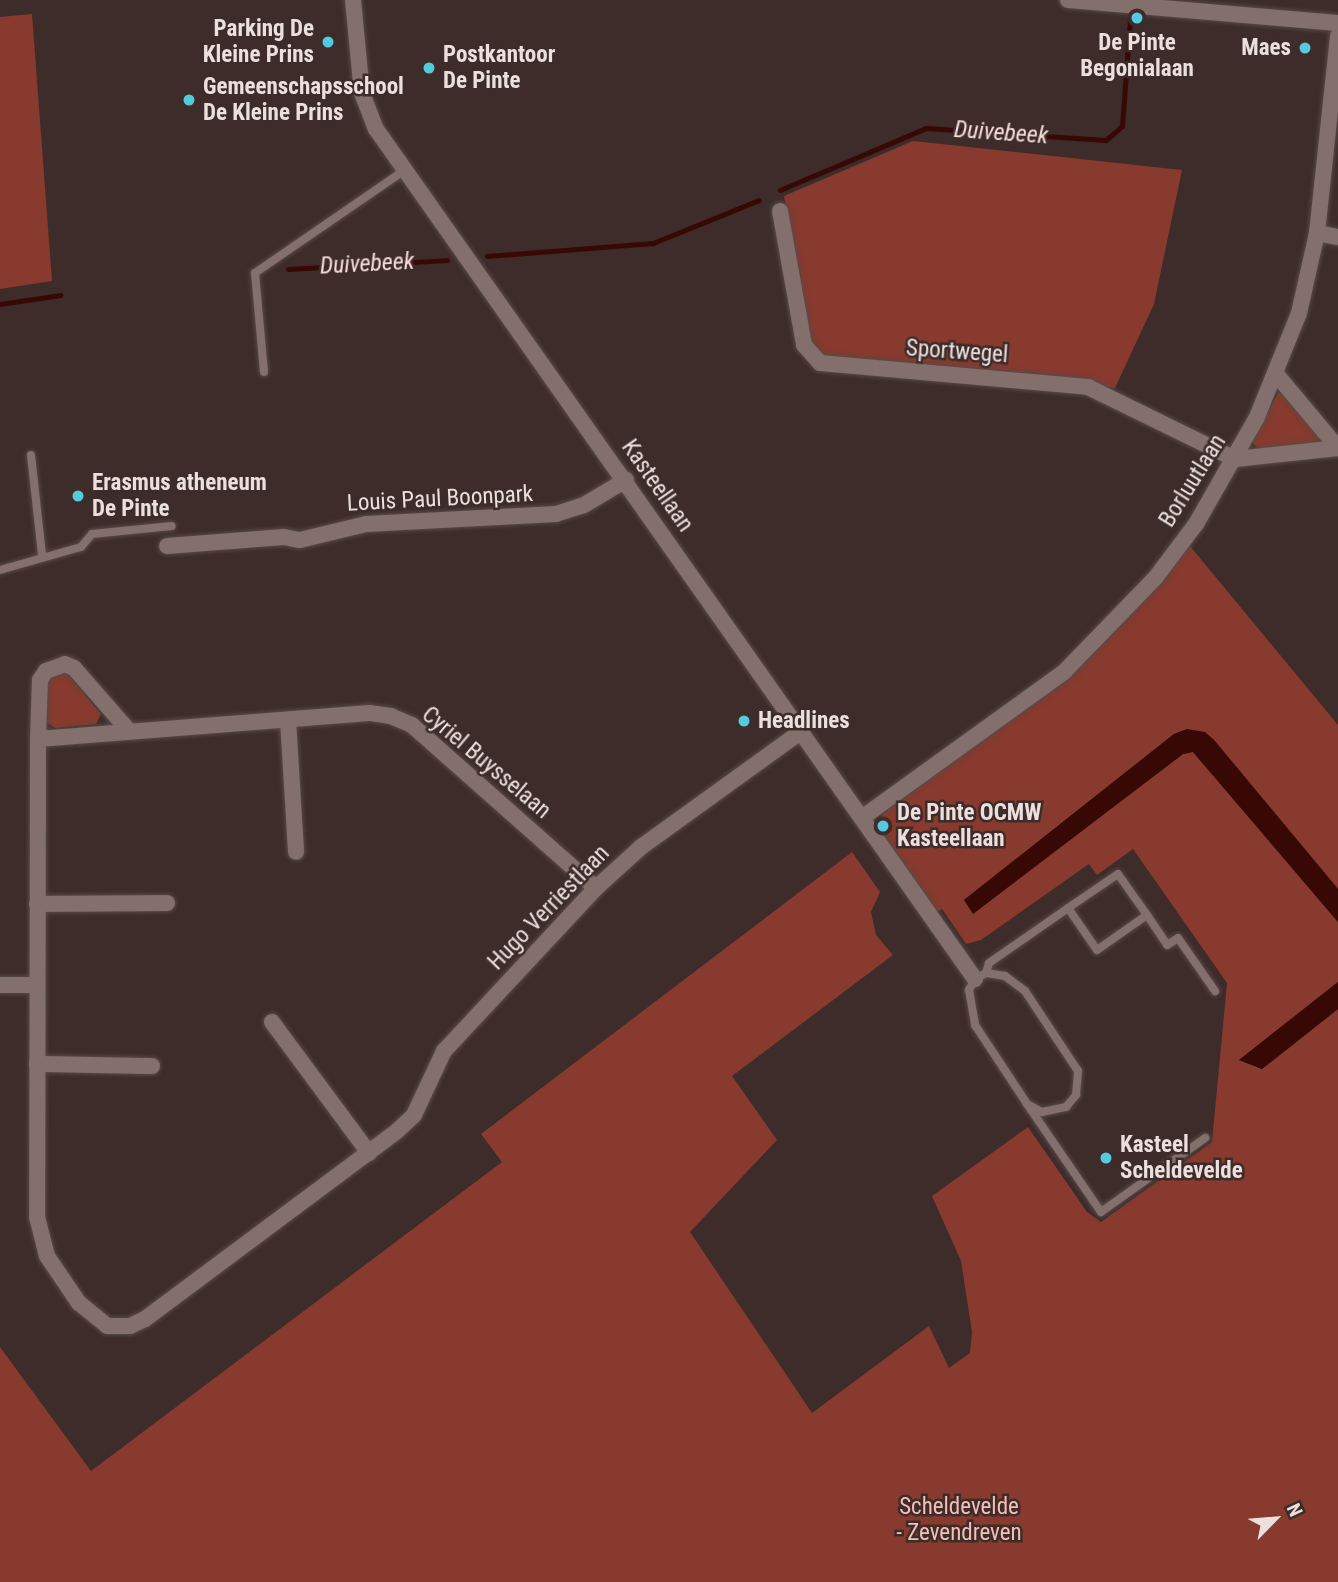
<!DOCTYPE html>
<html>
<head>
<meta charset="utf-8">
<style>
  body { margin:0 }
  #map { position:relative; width:1338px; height:1582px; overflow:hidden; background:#3d2c29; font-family:"Roboto Condensed",sans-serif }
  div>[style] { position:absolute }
  .green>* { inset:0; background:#883a2e }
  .water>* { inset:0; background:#370804 }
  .stream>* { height:5px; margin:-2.5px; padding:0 2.5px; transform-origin:2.5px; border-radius:2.5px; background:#370804 }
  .roads { filter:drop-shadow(0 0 2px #574947) drop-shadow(0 0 2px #574947) }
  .service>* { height:8px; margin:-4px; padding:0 4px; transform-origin:4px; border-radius:4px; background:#836f6b }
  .minor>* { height:16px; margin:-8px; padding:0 8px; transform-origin:8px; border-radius:8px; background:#836f6b }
  .dots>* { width:19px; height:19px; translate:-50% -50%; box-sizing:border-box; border:4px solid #3d2c29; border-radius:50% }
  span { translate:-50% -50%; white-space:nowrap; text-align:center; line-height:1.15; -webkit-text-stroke:5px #3d2c29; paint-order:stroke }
  .poi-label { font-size:23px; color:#ebe0de; font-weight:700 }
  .right { translate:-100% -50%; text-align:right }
  .left { translate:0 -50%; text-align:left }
  .street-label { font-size:23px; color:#ebe0de }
  .park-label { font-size:23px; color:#f4c0b6 }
  .water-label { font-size:24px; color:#f8ddd8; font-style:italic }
  .north { position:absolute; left:1240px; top:1484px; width:70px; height:70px; -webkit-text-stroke:5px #3d2c29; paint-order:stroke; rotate:65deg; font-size:19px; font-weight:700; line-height:28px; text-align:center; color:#ebe0de }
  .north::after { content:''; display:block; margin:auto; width:24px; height:32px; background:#ebe0de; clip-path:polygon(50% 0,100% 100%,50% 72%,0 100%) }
</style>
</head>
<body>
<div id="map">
  <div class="green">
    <div style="clip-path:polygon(32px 14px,52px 281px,0 289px,0 17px)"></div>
    <div style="clip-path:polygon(913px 141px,1182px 170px,1154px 304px,1115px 388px,816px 355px,806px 334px,784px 196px)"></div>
    <div style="clip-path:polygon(1278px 393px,1283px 393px,1320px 437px,1317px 445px,1258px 449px,1252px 442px)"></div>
    <div style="clip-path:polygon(1190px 546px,1338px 725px,1338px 889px,1214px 740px,1187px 729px,1174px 734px,964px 900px,973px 913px,1183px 754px,1193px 752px,1338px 922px,1338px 982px,1239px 1060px,1262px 1069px,1338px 1009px,1338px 1582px,0 1582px,0 1347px,91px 1471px,502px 1162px,481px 1134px,852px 852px,880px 892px,871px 912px,876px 935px,893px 955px,732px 1076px,777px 1140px,690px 1232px,812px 1413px,929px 1326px,949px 1368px,970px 1353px,972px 1332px,961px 1261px,932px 1196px,1028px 1127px,1087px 1212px,1101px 1222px,1212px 1142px,1227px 983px,1133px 849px,1097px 875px,1089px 864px,981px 940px,966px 944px,942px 909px,937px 912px,880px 830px,882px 814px,1076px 672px)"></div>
    <div style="clip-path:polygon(66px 672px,101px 714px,96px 724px,55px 728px,46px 722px,46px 686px,49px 676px)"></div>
  </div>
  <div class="water">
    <div style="clip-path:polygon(1187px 729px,1205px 732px,1214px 740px,1338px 889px,1338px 922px,1193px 752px,1183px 754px,973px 914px,964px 900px,1174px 734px)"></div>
    <div style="clip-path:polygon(1338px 982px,1338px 1009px,1262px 1069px,1239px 1060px)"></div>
  </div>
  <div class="stream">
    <div style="left:780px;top:190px;width:159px;rotate:-23deg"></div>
    <div style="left:926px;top:128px;width:180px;rotate:3.8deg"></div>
    <div style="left:1106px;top:140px;width:21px;rotate:-41deg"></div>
    <div style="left:1122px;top:126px;width:107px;rotate:-85.7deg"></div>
    <div style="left:487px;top:256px;width:167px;rotate:-4.5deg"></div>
    <div style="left:653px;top:243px;width:114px;rotate:-22.1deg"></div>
    <div style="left:288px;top:269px;width:159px;rotate:-3.2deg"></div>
    <div style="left:0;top:304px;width:61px;rotate:-8.5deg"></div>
  </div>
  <div class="roads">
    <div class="service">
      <div style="left:264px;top:372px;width:99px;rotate:-95.2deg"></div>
      <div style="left:255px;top:273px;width:182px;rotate:-34.5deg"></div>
      <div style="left:31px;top:455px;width:101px;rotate:83.7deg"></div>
      <div style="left:0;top:570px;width:84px;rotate:-15.9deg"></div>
      <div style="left:81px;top:547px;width:17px;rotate:-50deg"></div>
      <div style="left:92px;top:534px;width:80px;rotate:-5.7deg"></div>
      <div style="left:1147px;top:915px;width:36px;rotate:56deg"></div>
      <div style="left:1167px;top:945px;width:13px;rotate:-32deg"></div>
      <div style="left:1178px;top:938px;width:65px;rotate:55.1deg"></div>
      <div style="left:986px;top:973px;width:10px;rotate:-73deg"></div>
      <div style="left:989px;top:963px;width:96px;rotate:-34.8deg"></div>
      <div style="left:1068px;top:908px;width:51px;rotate:55.4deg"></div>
      <div style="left:1097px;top:950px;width:61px;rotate:-35deg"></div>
      <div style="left:1147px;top:915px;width:50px;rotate:-125.3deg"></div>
      <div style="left:1118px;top:874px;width:60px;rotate:145.8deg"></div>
      <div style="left:1027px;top:1104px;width:17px;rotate:28deg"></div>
      <div style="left:1042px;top:1112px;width:25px;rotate:-12deg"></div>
      <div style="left:1066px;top:1107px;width:16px;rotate:-50deg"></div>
      <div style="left:1076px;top:1095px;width:24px;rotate:-85deg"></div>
      <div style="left:1078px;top:1071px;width:96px;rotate:-123.5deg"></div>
      <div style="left:1025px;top:991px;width:25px;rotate:-143deg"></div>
      <div style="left:1005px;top:976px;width:19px;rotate:-171deg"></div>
      <div style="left:986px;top:973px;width:13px;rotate:151deg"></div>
      <div style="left:975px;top:979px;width:13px;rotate:119deg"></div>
      <div style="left:969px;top:990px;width:36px;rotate:80deg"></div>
      <div style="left:975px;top:1025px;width:95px;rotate:56.6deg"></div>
      <div style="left:1027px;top:1104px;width:131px;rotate:55.6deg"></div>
      <div style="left:1101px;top:1212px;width:128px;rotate:-35.4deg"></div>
    </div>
    <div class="minor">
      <div style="left:353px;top:0;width:93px;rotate:84.5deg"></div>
      <div style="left:362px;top:93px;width:39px;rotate:69deg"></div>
      <div style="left:376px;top:129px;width:1040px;rotate:54.83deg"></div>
      <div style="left:1068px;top:0;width:271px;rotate:4.9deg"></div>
      <div style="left:780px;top:211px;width:136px;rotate:79.8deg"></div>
      <div style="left:804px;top:345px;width:24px;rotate:48deg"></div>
      <div style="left:820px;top:363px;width:269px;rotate:5.1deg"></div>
      <div style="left:1088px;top:387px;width:164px;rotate:26.1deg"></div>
      <div style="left:1235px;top:459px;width:104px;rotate:-6.1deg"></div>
      <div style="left:1317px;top:233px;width:21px;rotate:11deg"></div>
      <div style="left:1276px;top:374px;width:97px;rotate:50deg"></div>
      <div style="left:167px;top:546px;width:117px;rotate:-4.4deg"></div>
      <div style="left:284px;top:537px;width:16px;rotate:11deg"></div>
      <div style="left:300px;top:540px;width:68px;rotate:-13.6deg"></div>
      <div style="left:366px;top:524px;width:190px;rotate:-3deg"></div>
      <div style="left:556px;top:514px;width:29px;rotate:-18deg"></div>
      <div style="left:584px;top:505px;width:49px;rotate:-30.8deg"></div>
      <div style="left:288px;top:720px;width:132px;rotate:86.5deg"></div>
      <div style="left:38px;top:739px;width:59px;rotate:-88.1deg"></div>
      <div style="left:40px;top:680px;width:11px;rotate:-56deg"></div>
      <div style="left:46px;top:671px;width:20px;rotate:-20deg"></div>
      <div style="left:65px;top:664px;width:10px;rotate:24deg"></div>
      <div style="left:74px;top:668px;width:84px;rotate:48.9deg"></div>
      <div style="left:863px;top:817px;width:248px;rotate:-35.8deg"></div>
      <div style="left:1064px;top:672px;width:132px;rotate:-45.9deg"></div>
      <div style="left:1156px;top:577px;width:66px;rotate:-53deg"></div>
      <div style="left:1196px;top:524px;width:123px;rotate:-60.3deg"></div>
      <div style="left:1257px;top:417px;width:112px;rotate:-68deg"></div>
      <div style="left:1299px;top:313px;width:82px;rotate:-77.3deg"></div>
      <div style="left:1317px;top:233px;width:198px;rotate:-83.9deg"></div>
      <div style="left:596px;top:888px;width:246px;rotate:-138.5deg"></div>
      <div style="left:412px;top:725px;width:23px;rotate:-157deg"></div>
      <div style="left:391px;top:716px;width:22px;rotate:-172deg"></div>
      <div style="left:369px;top:713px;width:332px;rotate:175.5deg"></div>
      <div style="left:38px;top:739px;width:478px;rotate:90.1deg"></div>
      <div style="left:37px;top:1217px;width:40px;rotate:75.6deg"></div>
      <div style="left:47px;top:1256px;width:57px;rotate:55.8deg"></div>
      <div style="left:79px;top:1303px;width:36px;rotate:39deg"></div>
      <div style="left:107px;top:1326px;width:23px"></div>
      <div style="left:130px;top:1326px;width:17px;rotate:-25deg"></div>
      <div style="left:145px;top:1319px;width:314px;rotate:-36.7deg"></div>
      <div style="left:397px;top:1131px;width:23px;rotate:-43deg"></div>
      <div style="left:414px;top:1115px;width:71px;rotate:-64.9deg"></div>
      <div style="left:444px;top:1051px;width:223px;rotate:-47deg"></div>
      <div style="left:596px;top:888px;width:61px;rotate:-42.3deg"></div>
      <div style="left:641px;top:847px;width:198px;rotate:-35.8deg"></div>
      <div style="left:37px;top:904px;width:130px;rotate:-0.4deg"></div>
      <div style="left:0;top:985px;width:35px"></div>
      <div style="left:272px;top:1022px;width:163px;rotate:53.5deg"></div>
      <div style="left:37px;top:1064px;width:115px;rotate:1deg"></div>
    </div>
  </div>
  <div class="dots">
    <div style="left:1137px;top:18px;background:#54cade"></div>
    <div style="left:328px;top:42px;background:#54cade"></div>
    <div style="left:1305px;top:48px;background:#54cade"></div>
    <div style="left:429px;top:68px;background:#54cade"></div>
    <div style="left:189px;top:100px;background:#54cade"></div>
    <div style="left:78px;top:496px;background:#54cade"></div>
    <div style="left:744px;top:721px;background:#54cade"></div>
    <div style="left:883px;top:826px;background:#54cade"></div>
    <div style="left:1106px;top:1158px;background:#54cade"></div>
  </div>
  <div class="poi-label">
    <span class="right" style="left:314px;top:42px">Parking De<br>Kleine Prins</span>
    <span style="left:1137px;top:56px">De Pinte<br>Begonialaan</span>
    <span class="right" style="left:1291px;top:48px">Maes</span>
    <span class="left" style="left:443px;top:68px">Postkantoor<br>De Pinte</span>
    <span class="left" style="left:203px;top:100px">Gemeenschapsschool<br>De Kleine Prins</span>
    <span class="left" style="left:92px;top:496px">Erasmus atheneum<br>De Pinte</span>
    <span class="left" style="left:758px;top:721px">Headlines</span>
    <span class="left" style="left:897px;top:826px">De Pinte OCMW<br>Kasteellaan</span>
    <span class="left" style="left:1120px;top:1158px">Kasteel<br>Scheldevelde</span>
  </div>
  <div class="street-label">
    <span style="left:957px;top:352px;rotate:4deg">Sportwegel</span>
    <span style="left:1193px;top:481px;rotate:-58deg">Borluutlaan</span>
    <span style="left:657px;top:486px;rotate:55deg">Kasteellaan</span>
    <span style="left:440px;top:499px;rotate:-3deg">Louis Paul Boonpark</span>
    <span style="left:486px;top:763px;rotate:40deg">Cyriel Buysselaan</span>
    <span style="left:549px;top:908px;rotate:-46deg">Hugo Verriestlaan</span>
  </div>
  <div class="park-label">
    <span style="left:959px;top:1520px">Scheldevelde<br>- Zevendreven</span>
  </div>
  <div class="water-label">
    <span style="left:1001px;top:133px;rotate:4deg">Duivebeek</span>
    <span style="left:367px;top:264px;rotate:-3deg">Duivebeek</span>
  </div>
  <div class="north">N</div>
</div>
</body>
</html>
